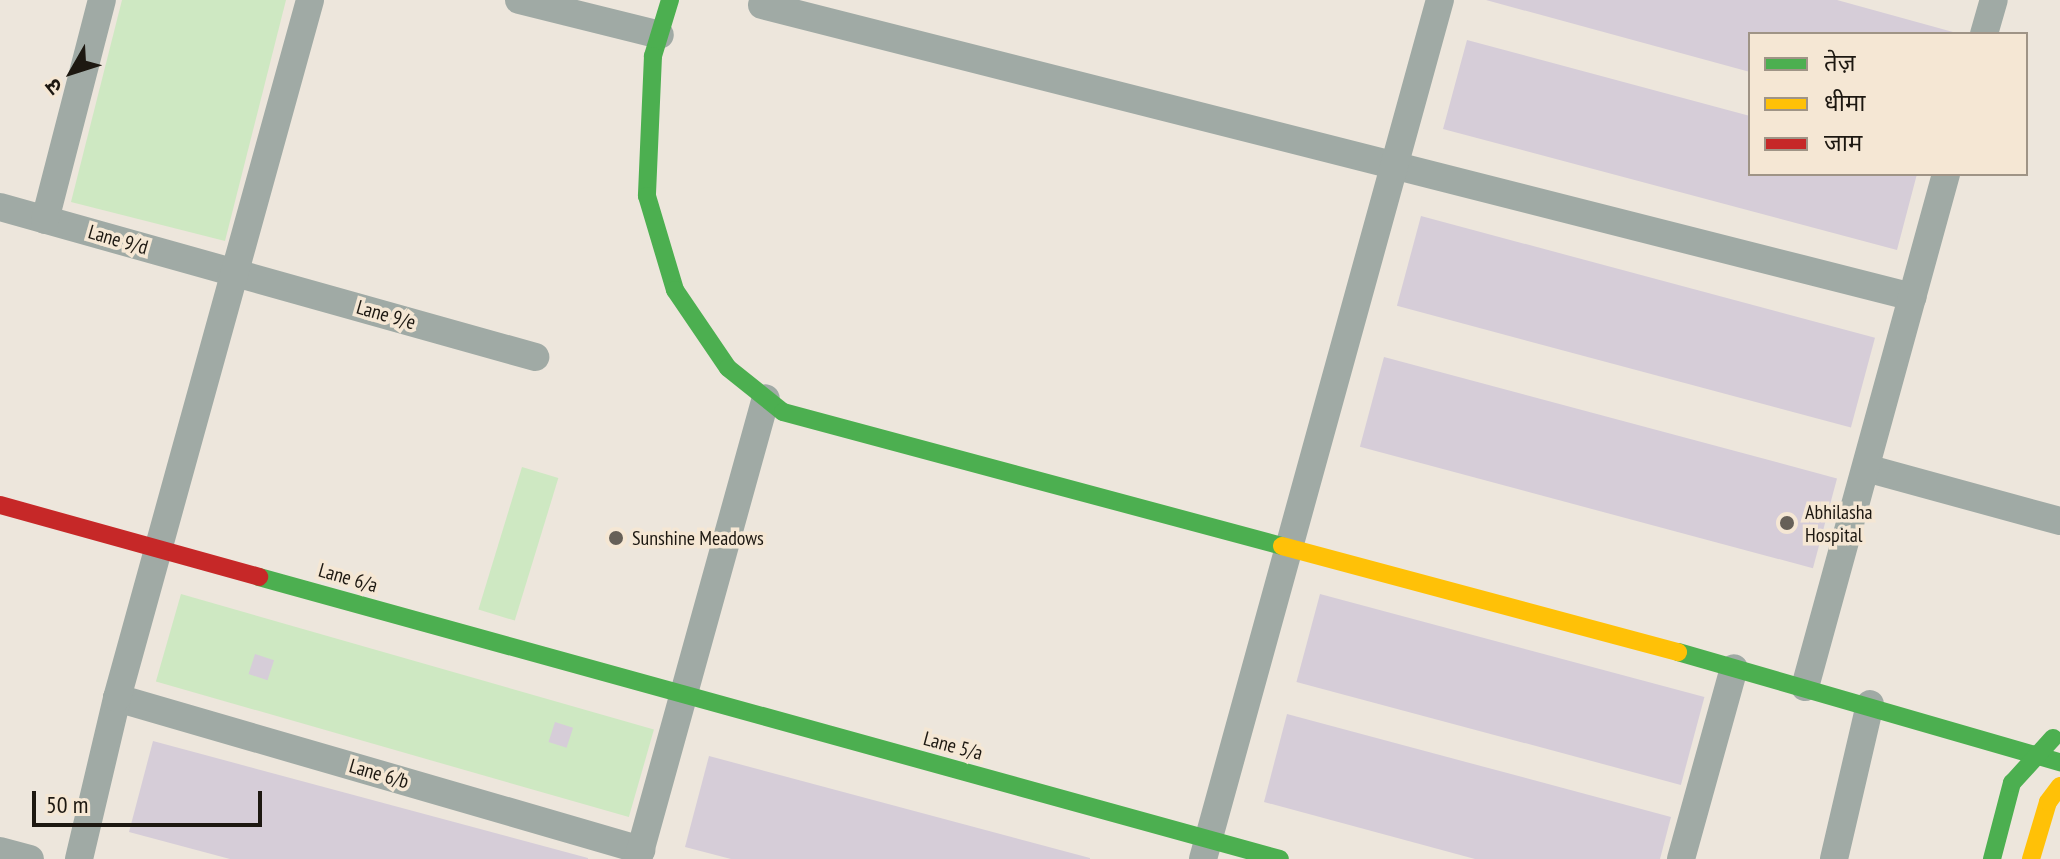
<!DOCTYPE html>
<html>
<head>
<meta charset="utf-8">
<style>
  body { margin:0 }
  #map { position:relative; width:2060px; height:859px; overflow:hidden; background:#ede6dc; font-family:"PT Sans Narrow","Noto Sans Devanagari",sans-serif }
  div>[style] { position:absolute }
  .green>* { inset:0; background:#cee8c2; transform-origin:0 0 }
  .building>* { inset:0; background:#d6cdd8; transform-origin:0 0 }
  .street>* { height:28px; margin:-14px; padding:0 14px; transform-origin:14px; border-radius:14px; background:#a0aaa5 }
  .fast>* { height:18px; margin:-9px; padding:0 9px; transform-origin:9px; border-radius:9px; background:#4caf50 }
  .slow>* { height:18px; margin:-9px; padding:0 9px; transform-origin:9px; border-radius:9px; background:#ffc107 }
  .jam>* { height:18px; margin:-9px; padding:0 9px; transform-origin:9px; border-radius:9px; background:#c62828 }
  .dots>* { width:22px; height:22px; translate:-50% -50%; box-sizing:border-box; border:4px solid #f5e7d4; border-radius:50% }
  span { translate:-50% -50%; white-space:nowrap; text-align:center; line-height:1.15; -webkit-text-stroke:7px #f5e7d4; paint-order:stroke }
  .street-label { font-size:20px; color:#1d1811 }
  .poi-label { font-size:20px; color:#1d1811 }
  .left { translate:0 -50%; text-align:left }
  .legend { position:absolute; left:1748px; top:32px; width:280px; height:144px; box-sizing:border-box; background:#f5e7d4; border:2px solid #9f9486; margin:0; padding:10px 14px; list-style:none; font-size:24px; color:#1d1811 }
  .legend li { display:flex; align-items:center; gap:16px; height:40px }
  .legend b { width:40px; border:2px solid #9f9486 }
  .north { position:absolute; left:32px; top:32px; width:80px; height:80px; -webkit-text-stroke:6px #f5e7d4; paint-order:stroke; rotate:231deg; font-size:22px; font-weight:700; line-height:32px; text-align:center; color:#1d1811 }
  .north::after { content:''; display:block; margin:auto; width:28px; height:36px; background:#1d1811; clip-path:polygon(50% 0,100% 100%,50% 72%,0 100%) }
  .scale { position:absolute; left:32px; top:791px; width:230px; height:36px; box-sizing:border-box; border:4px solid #1d1811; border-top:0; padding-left:10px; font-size:24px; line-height:28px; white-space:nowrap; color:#1d1811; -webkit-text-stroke:6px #f5e7d4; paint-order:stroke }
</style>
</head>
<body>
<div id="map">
  <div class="green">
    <div style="clip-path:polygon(122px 0,286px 0,225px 241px,71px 202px)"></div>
    <div style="left:522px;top:467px;width:38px;height:149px;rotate:17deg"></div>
    <div style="left:181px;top:594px;width:492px;height:91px;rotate:16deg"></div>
  </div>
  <div class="building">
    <div style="clip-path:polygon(1486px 0,1837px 0,1953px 32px,1750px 34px,1750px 72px)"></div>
    <div style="clip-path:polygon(1467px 40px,1750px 116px,1750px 174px,1917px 174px,1897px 250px,1443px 129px)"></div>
    <div style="left:1421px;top:216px;width:470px;height:93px;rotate:15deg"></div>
    <div style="left:1384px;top:357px;width:469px;height:93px;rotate:15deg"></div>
    <div style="left:1320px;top:594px;width:398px;height:91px;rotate:15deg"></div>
    <div style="left:255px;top:654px;width:20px;height:21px;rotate:18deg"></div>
    <div style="clip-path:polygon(1287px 714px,1671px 817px,1660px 859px,1475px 859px,1264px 802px)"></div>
    <div style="left:555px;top:722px;width:19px;height:21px;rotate:18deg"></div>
    <div style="clip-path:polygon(153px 741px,588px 858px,588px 859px,230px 859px,129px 832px)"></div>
    <div style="clip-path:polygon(709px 756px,1090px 858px,1090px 859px,731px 859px,685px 847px)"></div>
  </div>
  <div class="street">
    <div style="left:519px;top:0;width:145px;rotate:13.9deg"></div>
    <div style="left:762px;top:5px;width:1187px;rotate:14.24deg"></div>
    <div style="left:1984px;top:34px;width:35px;rotate:-74deg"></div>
    <div style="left:0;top:207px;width:556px;rotate:15.66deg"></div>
    <div style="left:45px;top:220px;width:227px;rotate:-75.5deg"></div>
    <div style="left:1866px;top:468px;width:201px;rotate:15.3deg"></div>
    <div style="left:1805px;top:687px;width:532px;rotate:-74.63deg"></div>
    <div style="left:117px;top:698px;width:546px;rotate:16.18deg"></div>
    <div style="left:0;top:851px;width:31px;rotate:15deg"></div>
    <div style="left:79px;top:859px;width:165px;rotate:-76.7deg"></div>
    <div style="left:117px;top:698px;width:724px;rotate:-74.54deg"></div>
    <div style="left:638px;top:859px;width:478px;rotate:-74.5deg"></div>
    <div style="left:1203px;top:859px;width:891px;rotate:-74.58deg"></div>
    <div style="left:1681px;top:859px;width:198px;rotate:-74.5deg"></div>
    <div style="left:1834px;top:859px;width:159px;rotate:-76.9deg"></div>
  </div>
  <div class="fast">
    <div style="left:670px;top:0;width:59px;rotate:106.9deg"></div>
    <div style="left:653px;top:56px;width:140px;rotate:92.5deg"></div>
    <div style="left:647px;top:196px;width:98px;rotate:73.4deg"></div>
    <div style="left:675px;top:290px;width:94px;rotate:55.8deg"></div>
    <div style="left:728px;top:368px;width:70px;rotate:38.7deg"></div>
    <div style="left:783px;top:412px;width:517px;rotate:15.03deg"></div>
    <div style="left:259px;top:577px;width:1059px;rotate:15.44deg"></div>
    <div style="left:1678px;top:652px;width:398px;rotate:16.1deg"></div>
    <div style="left:1992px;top:859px;width:79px;rotate:-75.3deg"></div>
    <div style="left:2012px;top:783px;width:61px;rotate:-47.7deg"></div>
  </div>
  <div class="slow">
    <div style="left:1282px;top:546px;width:410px;rotate:15deg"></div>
    <div style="left:2031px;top:859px;width:59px;rotate:-73.4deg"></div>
    <div style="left:2048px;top:802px;width:20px;rotate:-53deg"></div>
  </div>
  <div class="jam">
    <div style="left:0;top:505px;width:269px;rotate:15.5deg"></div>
  </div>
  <div class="dots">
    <div style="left:1787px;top:523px;background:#666058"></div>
    <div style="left:616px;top:538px;background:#666058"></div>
  </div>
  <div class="street-label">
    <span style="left:118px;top:240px;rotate:16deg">Lane 9/d</span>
    <span style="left:386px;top:315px;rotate:16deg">Lane 9/e</span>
    <span style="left:348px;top:578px;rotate:16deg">Lane 6/a</span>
    <span style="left:953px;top:746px;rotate:15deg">Lane 5/a</span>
    <span style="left:379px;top:774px;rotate:16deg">Lane 6/b</span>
  </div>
  <div class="poi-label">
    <span class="left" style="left:1805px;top:524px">Abhilasha<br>Hospital</span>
    <span class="left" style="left:632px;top:538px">Sunshine Meadows</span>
  </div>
  <ul class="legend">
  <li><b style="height:10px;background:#4caf50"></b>तेज़</li>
  <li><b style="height:10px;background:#ffc107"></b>धीमा</li>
  <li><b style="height:10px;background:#c62828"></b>जाम</li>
  </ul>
  <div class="north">उ</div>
  <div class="scale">50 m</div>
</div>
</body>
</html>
